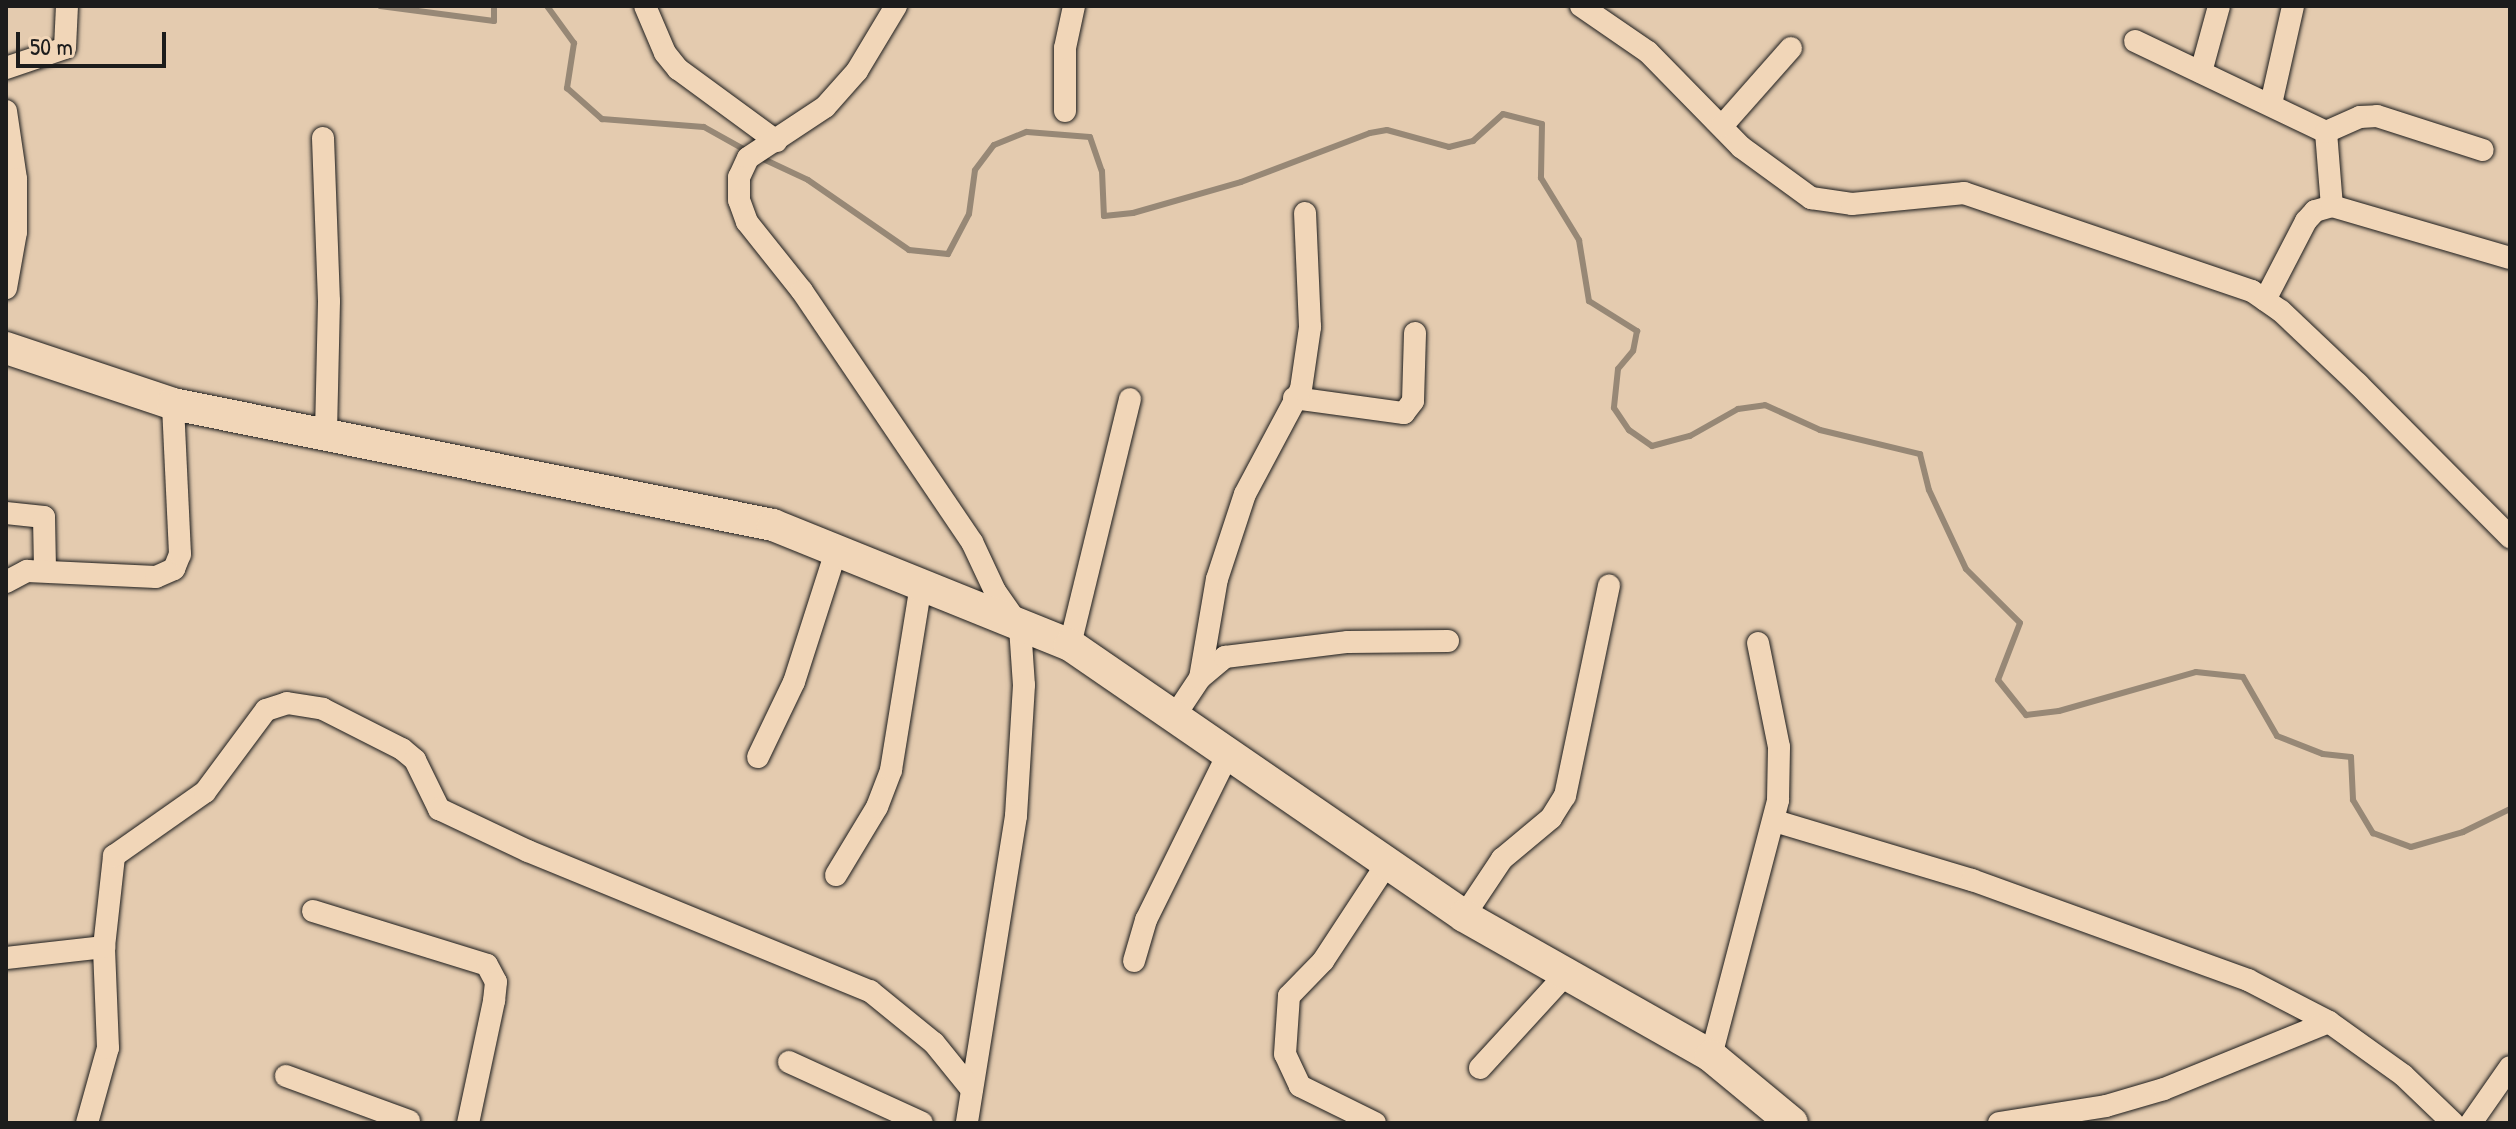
<!DOCTYPE html>
<html>
<head>
<meta charset="utf-8">
<style>
  body { margin:0 }
  #map { position:relative; width:2516px; height:1129px; overflow:hidden; background:#e4cbaf; font-family:"Patrick Hand",sans-serif }
  div>[style] { position:absolute }
  .stream>* { height:6px; margin:-3px; padding:0 3px; transform-origin:3px; border-radius:3px; background:#978876 }
  .roads { filter:drop-shadow(0 0 2px #1c1c1c) drop-shadow(0 0 2px #1c1c1c) }
  .street>* { height:22px; margin:-11px; padding:0 11px; transform-origin:11px; border-radius:11px; background:#f1d6b8 }
  .secondary>* { height:32px; margin:-16px; padding:0 16px; transform-origin:16px; border-radius:16px; background:#f1d6b8 }
  span { translate:-50% -50%; white-space:nowrap; text-align:center; line-height:1.15; -webkit-text-stroke:7px #f1d6b8; paint-order:stroke }
  .frame { position:absolute; inset:0; border:8px solid #1c1c1c; pointer-events:none }
  .scale { position:absolute; left:16px; top:32px; width:150px; height:36px; box-sizing:border-box; border:4px solid #1c1c1c; border-top:0; padding-left:10px; font-size:24px; line-height:28px; white-space:nowrap; color:#1c1c1c; -webkit-text-stroke:6px #f1d6b8; paint-order:stroke }
</style>
</head>
<body>
<div id="map">
  <div class="stream">
    <div style="left:380px;top:6px;width:115px;rotate:7.5deg"></div>
    <div style="left:494px;top:21px;width:15px;rotate:-90deg"></div>
    <div style="left:547px;top:6px;width:46px;rotate:53.9deg"></div>
    <div style="left:574px;top:43px;width:46px;rotate:98.8deg"></div>
    <div style="left:567px;top:88px;width:47px;rotate:41.5deg"></div>
    <div style="left:602px;top:119px;width:102px;rotate:4.5deg"></div>
    <div style="left:704px;top:127px;width:51px;rotate:29.1deg"></div>
    <div style="left:759px;top:157px;width:54px;rotate:25.1deg"></div>
    <div style="left:808px;top:180px;width:123px;rotate:34.7deg"></div>
    <div style="left:909px;top:250px;width:39px;rotate:6deg"></div>
    <div style="left:948px;top:254px;width:45px;rotate:-62.3deg"></div>
    <div style="left:969px;top:214px;width:44px;rotate:-82.2deg"></div>
    <div style="left:975px;top:170px;width:31px;rotate:-53deg"></div>
    <div style="left:994px;top:145px;width:35px;rotate:-22deg"></div>
    <div style="left:1027px;top:132px;width:63px;rotate:4.5deg"></div>
    <div style="left:1090px;top:137px;width:36px;rotate:71deg"></div>
    <div style="left:1102px;top:171px;width:45px;rotate:87.5deg"></div>
    <div style="left:1104px;top:216px;width:29px;rotate:-6deg"></div>
    <div style="left:1133px;top:213px;width:112px;rotate:-16deg"></div>
    <div style="left:1241px;top:182px;width:138px;rotate:-20.8deg"></div>
    <div style="left:1370px;top:133px;width:17px;rotate:-10deg"></div>
    <div style="left:1387px;top:130px;width:64px;rotate:15.3deg"></div>
    <div style="left:1449px;top:147px;width:25px;rotate:-14deg"></div>
    <div style="left:1473px;top:141px;width:40px;rotate:-42deg"></div>
    <div style="left:1503px;top:114px;width:40px;rotate:14.4deg"></div>
    <div style="left:1542px;top:124px;width:54px;rotate:91.1deg"></div>
    <div style="left:1541px;top:178px;width:73px;rotate:58.5deg"></div>
    <div style="left:1579px;top:240px;width:62px;rotate:80.7deg"></div>
    <div style="left:1589px;top:301px;width:57px;rotate:32deg"></div>
    <div style="left:1637px;top:331px;width:20px;rotate:101deg"></div>
    <div style="left:1633px;top:351px;width:23px;rotate:130deg"></div>
    <div style="left:1618px;top:369px;width:39px;rotate:96deg"></div>
    <div style="left:1614px;top:408px;width:27px;rotate:56deg"></div>
    <div style="left:1629px;top:430px;width:28px;rotate:35deg"></div>
    <div style="left:1652px;top:446px;width:39px;rotate:-15deg"></div>
    <div style="left:1690px;top:436px;width:55px;rotate:-29.4deg"></div>
    <div style="left:1738px;top:409px;width:27px;rotate:-8deg"></div>
    <div style="left:1765px;top:405px;width:60px;rotate:24.4deg"></div>
    <div style="left:1820px;top:430px;width:103px;rotate:13.5deg"></div>
    <div style="left:1920px;top:454px;width:37px;rotate:76deg"></div>
    <div style="left:1929px;top:490px;width:87px;rotate:64.9deg"></div>
    <div style="left:1966px;top:569px;width:76px;rotate:45deg"></div>
    <div style="left:2020px;top:623px;width:61px;rotate:111.1deg"></div>
    <div style="left:1998px;top:680px;width:45px;rotate:51.3deg"></div>
    <div style="left:2026px;top:715px;width:33px;rotate:-7deg"></div>
    <div style="left:2059px;top:711px;width:142px;rotate:-15.9deg"></div>
    <div style="left:2196px;top:672px;width:47px;rotate:6.1deg"></div>
    <div style="left:2243px;top:677px;width:68px;rotate:60deg"></div>
    <div style="left:2277px;top:736px;width:49px;rotate:21.4deg"></div>
    <div style="left:2323px;top:754px;width:28px;rotate:6deg"></div>
    <div style="left:2351px;top:757px;width:43px;rotate:87.3deg"></div>
    <div style="left:2353px;top:800px;width:39px;rotate:59deg"></div>
    <div style="left:2373px;top:833px;width:40px;rotate:20.2deg"></div>
    <div style="left:2411px;top:847px;width:54px;rotate:-16.1deg"></div>
    <div style="left:2463px;top:832px;width:52px;rotate:-26.1deg"></div>
  </div>
  <div class="roads">
    <div class="street">
      <div style="left:645px;top:6px;width:51px;rotate:66.9deg"></div>
      <div style="left:665px;top:53px;width:21px;rotate:51deg"></div>
      <div style="left:678px;top:69px;width:122px;rotate:36.3deg"></div>
      <div style="left:896px;top:6px;width:76px;rotate:121deg"></div>
      <div style="left:857px;top:71px;width:48px;rotate:131.6deg"></div>
      <div style="left:825px;top:107px;width:92px;rotate:146.5deg"></div>
      <div style="left:748px;top:158px;width:21px;rotate:115deg"></div>
      <div style="left:739px;top:177px;width:23px;rotate:90deg"></div>
      <div style="left:739px;top:200px;width:23px;rotate:70deg"></div>
      <div style="left:747px;top:222px;width:88px;rotate:51.4deg"></div>
      <div style="left:802px;top:291px;width:303px;rotate:55.9deg"></div>
      <div style="left:972px;top:542px;width:54px;rotate:64.9deg"></div>
      <div style="left:995px;top:591px;width:44px;rotate:55.2deg"></div>
      <div style="left:1020px;top:627px;width:58px;rotate:86.1deg"></div>
      <div style="left:1024px;top:685px;width:131px;rotate:93.5deg"></div>
      <div style="left:1016px;top:816px;width:311px;rotate:99.1deg"></div>
      <div style="left:1581px;top:6px;width:81px;rotate:34.5deg"></div>
      <div style="left:1648px;top:52px;width:133px;rotate:45.6deg"></div>
      <div style="left:1741px;top:147px;width:87px;rotate:36.1deg"></div>
      <div style="left:1811px;top:198px;width:41px;rotate:8.3deg"></div>
      <div style="left:1852px;top:204px;width:113px;rotate:-5.6deg"></div>
      <div style="left:1964px;top:193px;width:304px;rotate:18.8deg"></div>
      <div style="left:2252px;top:291px;width:35px;rotate:35deg"></div>
      <div style="left:2281px;top:311px;width:106px;rotate:43.5deg"></div>
      <div style="left:2358px;top:384px;width:216px;rotate:45.2deg"></div>
      <div style="left:2135px;top:41px;width:212px;rotate:25.5deg"></div>
      <div style="left:2326px;top:132px;width:74px;rotate:85.4deg"></div>
      <div style="left:6px;top:68px;width:62px;rotate:-18.7deg"></div>
      <div style="left:65px;top:48px;width:42px;rotate:-87.3deg"></div>
      <div style="left:2201px;top:72px;width:68px;rotate:-74.7deg"></div>
      <div style="left:2271px;top:104px;width:100px;rotate:-77.3deg"></div>
      <div style="left:6px;top:111px;width:69px;rotate:81.6deg"></div>
      <div style="left:16px;top:179px;width:53px;rotate:90deg"></div>
      <div style="left:16px;top:232px;width:57px;rotate:100.1deg"></div>
      <div style="left:1065px;top:111px;width:63px;rotate:-90deg"></div>
      <div style="left:1065px;top:48px;width:43px;rotate:-77.9deg"></div>
      <div style="left:1722px;top:126px;width:104px;rotate:-48.5deg"></div>
      <div style="left:2326px;top:132px;width:37px;rotate:-24deg"></div>
      <div style="left:2360px;top:117px;width:17px;rotate:-3deg"></div>
      <div style="left:2377px;top:116px;width:111px;rotate:17.8deg"></div>
      <div style="left:323px;top:138px;width:163px;rotate:87.9deg"></div>
      <div style="left:329px;top:301px;width:131px;rotate:91.3deg"></div>
      <div style="left:2265px;top:300px;width:89px;rotate:-62.6deg"></div>
      <div style="left:2306px;top:221px;width:13px;rotate:-48deg"></div>
      <div style="left:2315px;top:211px;width:18px;rotate:-16deg"></div>
      <div style="left:2332px;top:206px;width:185px;rotate:16.3deg"></div>
      <div style="left:1294px;top:398px;width:111px;rotate:7.8deg"></div>
      <div style="left:1404px;top:413px;width:15px;rotate:-53deg"></div>
      <div style="left:1413px;top:401px;width:68px;rotate:-88.3deg"></div>
      <div style="left:6px;top:513px;width:38px;rotate:6deg"></div>
      <div style="left:44px;top:517px;width:53px;rotate:88.9deg"></div>
      <div style="left:6px;top:582px;width:24px;rotate:-28deg"></div>
      <div style="left:27px;top:571px;width:129px;rotate:2.7deg"></div>
      <div style="left:156px;top:577px;width:20px;rotate:-24deg"></div>
      <div style="left:174px;top:569px;width:16px;rotate:-68deg"></div>
      <div style="left:180px;top:554px;width:150px;rotate:-92.7deg"></div>
      <div style="left:1070px;top:645px;width:253px;rotate:-76.3deg"></div>
      <div style="left:1200px;top:678px;width:100px;rotate:-80.3deg"></div>
      <div style="left:1217px;top:579px;width:89px;rotate:-71.8deg"></div>
      <div style="left:1245px;top:494px;width:119px;rotate:-61.9deg"></div>
      <div style="left:1301px;top:389px;width:63px;rotate:-81.7deg"></div>
      <div style="left:1310px;top:327px;width:114px;rotate:-92.5deg"></div>
      <div style="left:1176px;top:714px;width:43px;rotate:-56.3deg"></div>
      <div style="left:1200px;top:678px;width:33px;rotate:-40deg"></div>
      <div style="left:1225px;top:657px;width:124px;rotate:-7deg"></div>
      <div style="left:1348px;top:642px;width:100px;rotate:-0.6deg"></div>
      <div style="left:758px;top:757px;width:83px;rotate:-64.4deg"></div>
      <div style="left:794px;top:682px;width:141px;rotate:-72.2deg"></div>
      <div style="left:1775px;top:821px;width:206px;rotate:16.7deg"></div>
      <div style="left:1972px;top:880px;width:294px;rotate:19.9deg"></div>
      <div style="left:2248px;top:980px;width:91px;rotate:27.4deg"></div>
      <div style="left:2329px;top:1022px;width:91px;rotate:35.6deg"></div>
      <div style="left:2403px;top:1075px;width:69px;rotate:43.8deg"></div>
      <div style="left:836px;top:875px;width:79px;rotate:-58.9deg"></div>
      <div style="left:877px;top:807px;width:40px;rotate:-69deg"></div>
      <div style="left:891px;top:770px;width:188px;rotate:-80.8deg"></div>
      <div style="left:313px;top:911px;width:182px;rotate:17.2deg"></div>
      <div style="left:487px;top:965px;width:19px;rotate:62deg"></div>
      <div style="left:496px;top:982px;width:19px;rotate:96deg"></div>
      <div style="left:494px;top:1001px;width:125px;rotate:102deg"></div>
      <div style="left:1464px;top:916px;width:69px;rotate:-56.3deg"></div>
      <div style="left:1502px;top:859px;width:64px;rotate:-39.9deg"></div>
      <div style="left:1551px;top:818px;width:26px;rotate:-58deg"></div>
      <div style="left:1565px;top:796px;width:215px;rotate:-78.2deg"></div>
      <div style="left:6px;top:958px;width:99px;rotate:-6.4deg"></div>
      <div style="left:1134px;top:961px;width:43px;rotate:-73.7deg"></div>
      <div style="left:1146px;top:920px;width:185px;rotate:-63.7deg"></div>
      <div style="left:1711px;top:1056px;width:265px;rotate:-75.3deg"></div>
      <div style="left:1778px;top:800px;width:53px;rotate:-88.9deg"></div>
      <div style="left:1779px;top:747px;width:106px;rotate:-101.4deg"></div>
      <div style="left:789px;top:1062px;width:146px;rotate:24.6deg"></div>
      <div style="left:1480px;top:1068px;width:127px;rotate:-47.5deg"></div>
      <div style="left:286px;top:1076px;width:131px;rotate:20.1deg"></div>
      <div style="left:87px;top:1123px;width:78px;rotate:-74.4deg"></div>
      <div style="left:108px;top:1048px;width:101px;rotate:-92.3deg"></div>
      <div style="left:104px;top:947px;width:92px;rotate:-83.7deg"></div>
      <div style="left:114px;top:856px;width:111px;rotate:-35.1deg"></div>
      <div style="left:205px;top:792px;width:102px;rotate:-53.4deg"></div>
      <div style="left:266px;top:710px;width:22px;rotate:-18deg"></div>
      <div style="left:287px;top:703px;width:36px;rotate:9deg"></div>
      <div style="left:323px;top:709px;width:89px;rotate:26.9deg"></div>
      <div style="left:402px;top:749px;width:17px;rotate:40deg"></div>
      <div style="left:415px;top:760px;width:55px;rotate:63.9deg"></div>
      <div style="left:439px;top:809px;width:98px;rotate:25.3deg"></div>
      <div style="left:528px;top:851px;width:370px;rotate:22.3deg"></div>
      <div style="left:870px;top:991px;width:82px;rotate:39.1deg"></div>
      <div style="left:934px;top:1043px;width:60px;rotate:51deg"></div>
      <div style="left:1375px;top:1123px;width:84px;rotate:-153.7deg"></div>
      <div style="left:1300px;top:1086px;width:35px;rotate:-115deg"></div>
      <div style="left:1285px;top:1054px;width:58px;rotate:-86.1deg"></div>
      <div style="left:1289px;top:996px;width:49px;rotate:-45.8deg"></div>
      <div style="left:1323px;top:961px;width:115px;rotate:-56.7deg"></div>
      <div style="left:1999px;top:1123px;width:108px;rotate:-9deg"></div>
      <div style="left:2106px;top:1106px;width:60px;rotate:-16.3deg"></div>
      <div style="left:2164px;top:1089px;width:178px;rotate:-22.1deg"></div>
      <div style="left:2471px;top:1123px;width:68px;rotate:-55.1deg"></div>
    </div>
    <div class="secondary">
      <div style="left:6px;top:348px;width:176px;rotate:18.5deg"></div>
      <div style="left:173px;top:404px;width:612px;rotate:11.4deg"></div>
      <div style="left:773px;top:525px;width:320px;rotate:22deg"></div>
      <div style="left:1070px;top:645px;width:478px;rotate:34.5deg"></div>
      <div style="left:1464px;top:916px;width:284px;rotate:29.5deg"></div>
      <div style="left:1711px;top:1056px;width:105px;rotate:39.6deg"></div>
    </div>
  </div>
  <div class="frame"></div>
  <div class="scale">50 m</div>
</div>
</body>
</html>
